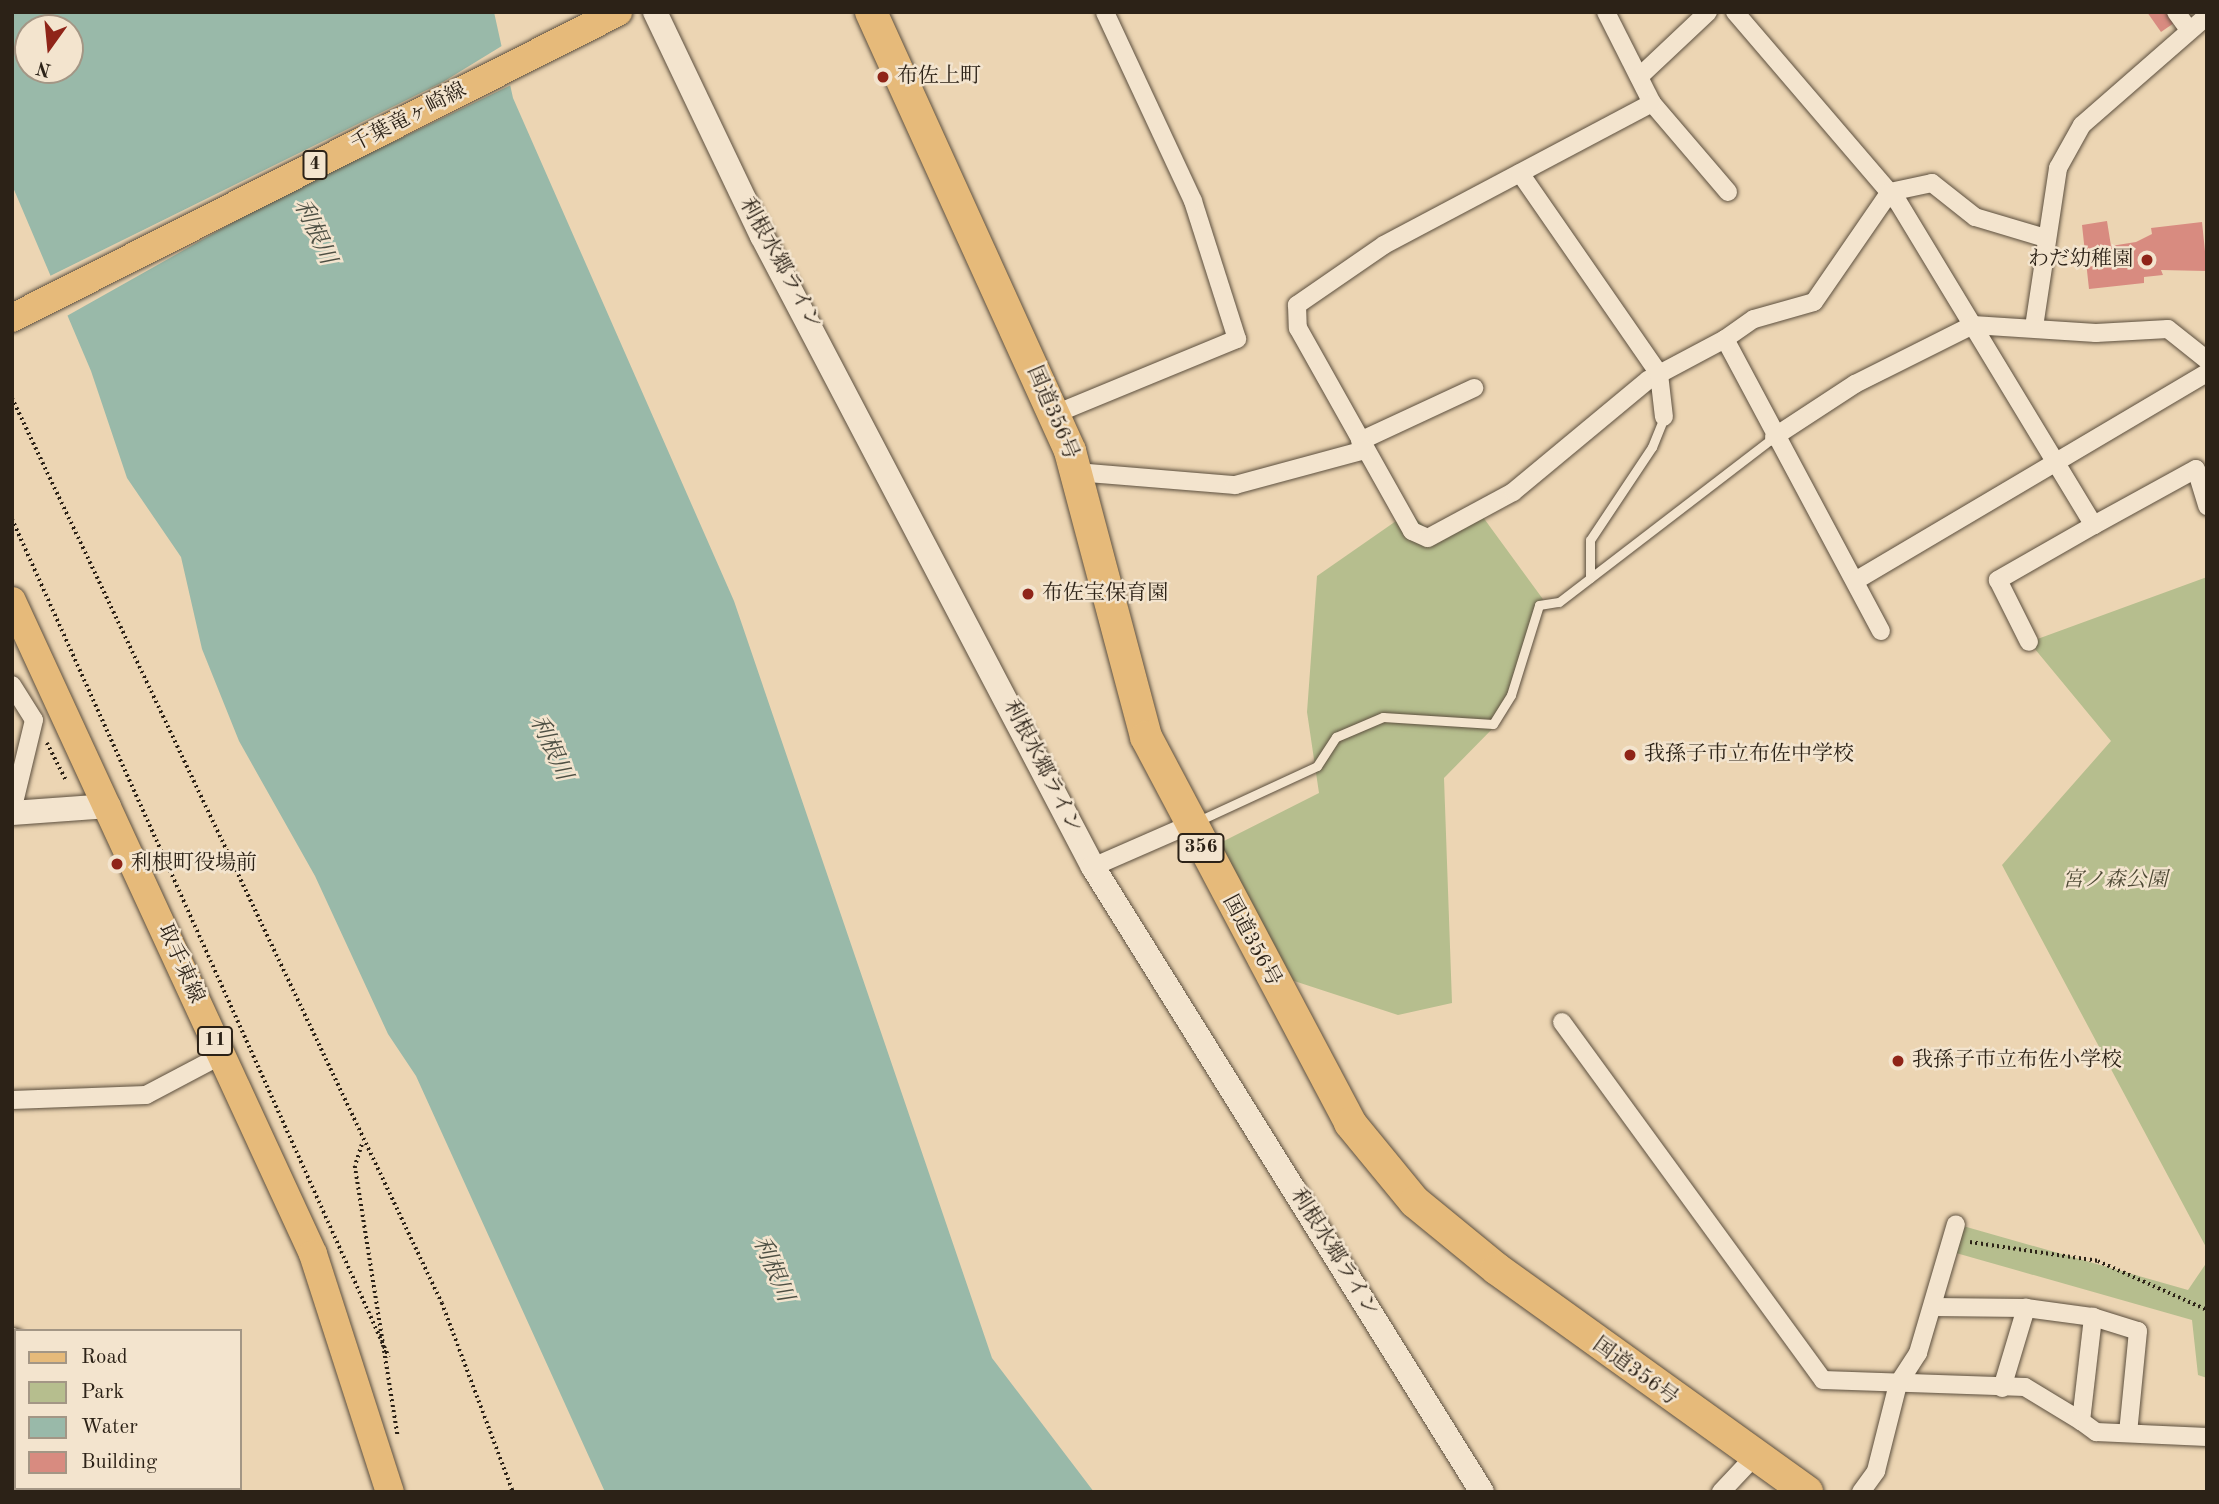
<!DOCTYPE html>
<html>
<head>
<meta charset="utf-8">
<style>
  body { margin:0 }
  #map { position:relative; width:2219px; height:1504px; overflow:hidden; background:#ecd5b3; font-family:"Old Standard TT","Noto Serif JP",serif }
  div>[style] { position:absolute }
  .green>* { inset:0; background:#b6be8e }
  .water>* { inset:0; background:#99b9a9 }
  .pier>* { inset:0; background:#ecd5b3 }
  .building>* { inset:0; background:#d88b80 }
  .path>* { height:3.5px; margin-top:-1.75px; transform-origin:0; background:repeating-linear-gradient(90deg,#2c2217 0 2px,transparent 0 5.5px) }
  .roads { filter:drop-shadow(0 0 2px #5c4f3e) drop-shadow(0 0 2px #5c4f3e) }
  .lane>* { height:9px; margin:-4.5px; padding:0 4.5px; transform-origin:4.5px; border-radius:4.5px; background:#f3e4ce }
  .street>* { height:18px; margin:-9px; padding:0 9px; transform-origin:9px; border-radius:9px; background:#f3e4ce }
  .secondary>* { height:24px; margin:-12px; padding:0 12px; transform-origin:12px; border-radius:12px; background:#f3e4ce }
  .primary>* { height:28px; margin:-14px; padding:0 14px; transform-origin:14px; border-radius:14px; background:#e6ba7a }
  .highway>* { height:32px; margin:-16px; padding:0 16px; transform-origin:16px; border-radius:16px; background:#e6ba7a }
  .dots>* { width:19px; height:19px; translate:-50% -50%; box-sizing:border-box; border:4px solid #f3e4ce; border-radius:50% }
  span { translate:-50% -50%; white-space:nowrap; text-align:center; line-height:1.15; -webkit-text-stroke:5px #f3e4ce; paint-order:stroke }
  .shield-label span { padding:2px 5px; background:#f3e4ce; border:2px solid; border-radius:5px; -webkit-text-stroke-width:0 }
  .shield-label { font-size:19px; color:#2c2217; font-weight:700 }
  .poi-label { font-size:21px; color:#2c2217 }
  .left { translate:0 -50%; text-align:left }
  .right { translate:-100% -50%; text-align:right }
  .street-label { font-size:21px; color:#2c2217 }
  .park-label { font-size:21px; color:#4e4935; font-style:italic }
  .water-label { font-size:23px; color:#4d4f43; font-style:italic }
  .frame { position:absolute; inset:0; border:14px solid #2c2217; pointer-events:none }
  .legend { position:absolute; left:14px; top:1329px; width:228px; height:161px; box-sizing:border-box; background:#f3e4ce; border:2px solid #a39685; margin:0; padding:9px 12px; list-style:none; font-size:21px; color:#2c2217 }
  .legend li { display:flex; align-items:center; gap:14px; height:35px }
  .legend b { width:35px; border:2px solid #a39685 }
  .north { position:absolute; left:14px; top:14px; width:70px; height:70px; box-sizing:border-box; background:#f3e4ce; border:2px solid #a39685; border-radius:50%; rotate:195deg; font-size:19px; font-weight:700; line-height:28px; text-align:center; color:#2c2217 }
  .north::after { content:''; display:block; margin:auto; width:24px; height:32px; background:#8f2418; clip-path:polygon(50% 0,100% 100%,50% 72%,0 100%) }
</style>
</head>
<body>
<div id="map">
  <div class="green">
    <div style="clip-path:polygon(1409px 512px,1434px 535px,1480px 513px,1545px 602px,1499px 722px,1444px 778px,1452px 1003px,1398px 1015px,1285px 978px,1214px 846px,1319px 793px,1307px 712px,1317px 576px)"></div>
    <div style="clip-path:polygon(2207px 577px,2207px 1249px,2002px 865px,2111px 741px,2029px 642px)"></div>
    <div style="clip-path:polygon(1956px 1224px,2188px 1290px,2207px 1262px,2207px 1378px,2198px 1375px,2192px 1320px,1949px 1251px)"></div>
  </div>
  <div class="water">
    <div style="clip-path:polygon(evenodd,12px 12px,494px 12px,513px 98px,734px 601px,992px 1358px,1094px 1492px,605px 1492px,416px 1076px,388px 1034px,315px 876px,239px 741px,202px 649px,181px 557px,127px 478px,91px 371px,12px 185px,12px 12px,28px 28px,70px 28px,70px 70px,28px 70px,28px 28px)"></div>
  </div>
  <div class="pier">
    <div style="clip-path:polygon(505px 44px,513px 84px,271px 201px,65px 317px,48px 277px,443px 82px)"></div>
  </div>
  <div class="building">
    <div style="clip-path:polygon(2147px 12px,2166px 12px,2174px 23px,2161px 32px)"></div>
    <div style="clip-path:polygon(2107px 221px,2111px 246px,2136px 242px,2152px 234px,2151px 228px,2202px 222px,2207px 271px,2161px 270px,2163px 275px,2144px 277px,2144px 283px,2089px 289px,2082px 225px)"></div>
  </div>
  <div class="path">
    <div style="left:12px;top:398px;width:1002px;rotate:64.59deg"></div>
    <div style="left:442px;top:1303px;width:202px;rotate:69.4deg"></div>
    <div style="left:12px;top:519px;width:919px;rotate:65.78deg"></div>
    <div style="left:47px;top:743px;width:42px;rotate:62.8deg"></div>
    <div style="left:362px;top:1145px;width:22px;rotate:108deg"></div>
    <div style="left:355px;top:1166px;width:274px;rotate:81deg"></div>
    <div style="left:1970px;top:1242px;width:129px;rotate:8.4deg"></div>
    <div style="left:2098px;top:1261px;width:120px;rotate:24.2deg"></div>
  </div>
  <div class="roads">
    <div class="lane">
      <div style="left:1590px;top:578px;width:38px;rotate:-90deg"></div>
      <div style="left:1590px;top:540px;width:112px;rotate:-56.3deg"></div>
      <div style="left:1652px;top:447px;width:32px;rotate:-68deg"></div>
      <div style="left:1196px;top:822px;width:133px;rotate:-24.8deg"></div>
      <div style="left:1317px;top:766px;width:35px;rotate:-57deg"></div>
      <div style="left:1336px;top:737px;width:51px;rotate:-23.1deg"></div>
      <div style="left:1383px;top:717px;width:110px;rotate:3.6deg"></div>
      <div style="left:1493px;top:724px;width:34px;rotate:-58deg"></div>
      <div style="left:1511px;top:695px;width:94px;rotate:-72.7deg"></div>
      <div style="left:1539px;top:605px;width:20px;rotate:-9deg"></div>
      <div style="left:1559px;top:602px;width:271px;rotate:-37.5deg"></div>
    </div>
    <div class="street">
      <div style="left:1606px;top:12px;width:102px;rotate:63.2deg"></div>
      <div style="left:1652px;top:103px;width:117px;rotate:49.5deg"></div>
      <div style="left:1735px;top:12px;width:250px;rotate:49.4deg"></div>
      <div style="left:1898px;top:202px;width:378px;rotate:58.8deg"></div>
      <div style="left:2094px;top:525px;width:111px;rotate:150.2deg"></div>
      <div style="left:1998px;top:580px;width:69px;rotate:63.4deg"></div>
      <div style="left:2176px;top:12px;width:22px;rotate:54deg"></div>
      <div style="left:1639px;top:77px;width:95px;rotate:-43.3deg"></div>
      <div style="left:1652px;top:103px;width:303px;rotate:152.1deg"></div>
      <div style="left:1384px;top:245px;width:106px;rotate:145.4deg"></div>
      <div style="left:1297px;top:305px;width:23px;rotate:88deg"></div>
      <div style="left:1298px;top:328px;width:233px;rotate:60.7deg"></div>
      <div style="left:1412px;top:531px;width:17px;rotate:24deg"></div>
      <div style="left:1428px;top:538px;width:97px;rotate:-28.4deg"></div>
      <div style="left:1513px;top:492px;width:175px;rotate:-39.7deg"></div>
      <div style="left:1648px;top:380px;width:87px;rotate:-28deg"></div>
      <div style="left:1725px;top:339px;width:331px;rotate:61.9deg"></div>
      <div style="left:1520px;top:173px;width:244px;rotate:55.3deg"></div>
      <div style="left:1659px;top:374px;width:43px;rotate:83.4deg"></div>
      <div style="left:2034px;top:327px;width:161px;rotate:-81.4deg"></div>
      <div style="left:2058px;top:168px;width:49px;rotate:-60.8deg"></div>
      <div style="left:2082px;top:125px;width:166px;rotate:-41.1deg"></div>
      <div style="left:1725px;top:339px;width:35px;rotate:-35deg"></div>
      <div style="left:1754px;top:319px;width:62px;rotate:-15.8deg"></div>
      <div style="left:1814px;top:302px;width:134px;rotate:-55.4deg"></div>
      <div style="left:1890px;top:192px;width:43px;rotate:-12.1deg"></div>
      <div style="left:1932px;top:183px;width:55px;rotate:38.3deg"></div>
      <div style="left:1975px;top:217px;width:73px;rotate:16.7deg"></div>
      <div style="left:1055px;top:414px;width:197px;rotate:-22.4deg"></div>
      <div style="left:1237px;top:339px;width:145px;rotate:-107.7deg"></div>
      <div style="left:1193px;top:201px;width:208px;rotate:-115deg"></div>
      <div style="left:1774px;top:437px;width:97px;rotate:-33.2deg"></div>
      <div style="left:1855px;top:384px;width:132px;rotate:-26.6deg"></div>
      <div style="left:1973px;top:325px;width:123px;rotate:3.7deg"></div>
      <div style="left:2096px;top:333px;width:72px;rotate:-3.2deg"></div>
      <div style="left:2168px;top:329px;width:50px;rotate:38.5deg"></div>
      <div style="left:1360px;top:441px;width:126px;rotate:-24.9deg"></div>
      <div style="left:1076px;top:472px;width:160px;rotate:4.7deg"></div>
      <div style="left:1235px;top:485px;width:135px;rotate:-15.1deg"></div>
      <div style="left:2094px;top:525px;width:116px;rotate:-28.8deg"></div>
      <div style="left:2196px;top:469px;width:39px;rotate:73deg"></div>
      <div style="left:1855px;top:581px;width:409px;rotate:-30.6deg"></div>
      <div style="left:12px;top:685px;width:41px;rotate:57.8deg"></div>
      <div style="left:34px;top:720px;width:94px;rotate:103.6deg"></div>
      <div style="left:1093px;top:867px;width:105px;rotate:-23.6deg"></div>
      <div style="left:1562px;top:1022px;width:443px;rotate:53.9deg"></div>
      <div style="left:1823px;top:1380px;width:202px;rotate:2deg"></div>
      <div style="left:2025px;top:1387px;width:66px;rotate:31.3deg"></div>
      <div style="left:2081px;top:1421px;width:105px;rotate:-83.4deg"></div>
      <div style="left:12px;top:1100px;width:134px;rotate:-2.1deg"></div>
      <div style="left:146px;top:1095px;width:86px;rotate:-27.8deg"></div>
      <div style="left:1933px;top:1307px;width:93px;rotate:0.6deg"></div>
      <div style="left:2026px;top:1308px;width:68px;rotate:7.7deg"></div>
      <div style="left:2093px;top:1317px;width:47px;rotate:17.3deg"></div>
      <div style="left:2138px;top:1331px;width:102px;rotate:95.6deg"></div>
      <div style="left:12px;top:1337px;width:4px;rotate:14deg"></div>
      <div style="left:2002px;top:1388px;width:84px;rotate:-73.3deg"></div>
      <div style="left:2081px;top:1421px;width:19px;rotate:36deg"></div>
      <div style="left:2096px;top:1432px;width:111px;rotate:2.6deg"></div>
      <div style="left:12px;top:1454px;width:4px;rotate:14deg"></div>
      <div style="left:119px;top:1488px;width:5px;rotate:53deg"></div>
      <div style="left:98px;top:1492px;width:5px;rotate:-53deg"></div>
      <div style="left:1721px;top:1492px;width:47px;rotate:-46.7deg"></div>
      <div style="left:1861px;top:1492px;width:26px;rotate:-54deg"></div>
      <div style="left:1876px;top:1471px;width:90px;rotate:-75.8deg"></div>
      <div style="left:1898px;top:1384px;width:37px;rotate:-57deg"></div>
      <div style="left:1918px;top:1353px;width:134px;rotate:-73.6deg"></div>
    </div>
    <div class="secondary">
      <div style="left:655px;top:12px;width:248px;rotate:64.5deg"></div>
      <div style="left:762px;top:236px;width:713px;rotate:62.32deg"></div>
      <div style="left:1093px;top:867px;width:736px;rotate:58.1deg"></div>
      <div style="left:12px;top:813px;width:97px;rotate:-4.1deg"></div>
    </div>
    <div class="primary">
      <div style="left:12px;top:318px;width:679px;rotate:-26.79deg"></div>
      <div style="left:12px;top:601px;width:719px;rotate:65.25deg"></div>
      <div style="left:313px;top:1254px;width:250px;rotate:72.1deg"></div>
    </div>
    <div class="highway">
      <div style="left:871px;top:12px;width:482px;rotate:65.6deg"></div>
      <div style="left:1070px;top:451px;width:296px;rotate:75.1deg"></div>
      <div style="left:1146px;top:737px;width:437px;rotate:62.1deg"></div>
      <div style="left:1350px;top:1123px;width:102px;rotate:50.6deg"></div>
      <div style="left:1415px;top:1202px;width:106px;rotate:39.3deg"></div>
      <div style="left:1497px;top:1269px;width:382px;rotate:35.7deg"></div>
    </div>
  </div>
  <div class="dots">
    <div style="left:883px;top:77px;background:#8f2418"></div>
    <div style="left:2147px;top:260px;background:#8f2418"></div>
    <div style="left:1028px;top:594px;background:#8f2418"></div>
    <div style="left:1630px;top:755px;background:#8f2418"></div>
    <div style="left:117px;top:864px;background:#8f2418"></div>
    <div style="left:1898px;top:1061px;background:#8f2418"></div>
  </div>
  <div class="shield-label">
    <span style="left:315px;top:165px">4</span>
    <span style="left:1201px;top:848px">356</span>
    <span style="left:215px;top:1041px">11</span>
  </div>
  <div class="poi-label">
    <span class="left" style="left:897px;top:77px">布佐上町</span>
    <span class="right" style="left:2133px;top:260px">わだ幼稚園</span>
    <span class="left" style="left:1042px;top:594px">布佐宝保育園</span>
    <span class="left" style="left:1644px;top:755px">我孫子市立布佐中学校</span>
    <span class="left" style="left:131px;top:864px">利根町役場前</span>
    <span class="left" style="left:1912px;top:1061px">我孫子市立布佐小学校</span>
  </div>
  <div class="street-label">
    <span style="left:409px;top:118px;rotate:-27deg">千葉竜ヶ崎線</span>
    <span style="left:780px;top:264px;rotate:61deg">利根水郷ライン</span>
    <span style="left:1052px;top:413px;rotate:67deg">国道356号</span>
    <span style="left:1042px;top:767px;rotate:63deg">利根水郷ライン</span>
    <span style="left:1251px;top:941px;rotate:62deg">国道356号</span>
    <span style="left:180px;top:964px;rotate:66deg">取手東線</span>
    <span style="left:1334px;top:1253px;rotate:58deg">利根水郷ライン</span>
    <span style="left:1635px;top:1372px;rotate:36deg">国道356号</span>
  </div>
  <div class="park-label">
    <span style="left:2115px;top:881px">宮ノ森公園</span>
  </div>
  <div class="water-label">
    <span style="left:314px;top:232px;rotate:65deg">利根川</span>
    <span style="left:550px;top:748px;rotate:65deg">利根川</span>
    <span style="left:772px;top:1269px;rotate:67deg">利根川</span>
  </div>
  <div class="frame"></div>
  <ul class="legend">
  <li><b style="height:9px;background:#e6ba7a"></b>Road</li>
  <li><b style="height:19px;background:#b6be8e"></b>Park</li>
  <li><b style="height:19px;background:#99b9a9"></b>Water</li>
  <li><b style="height:19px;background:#d88b80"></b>Building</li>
  </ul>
  <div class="north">N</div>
</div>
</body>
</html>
